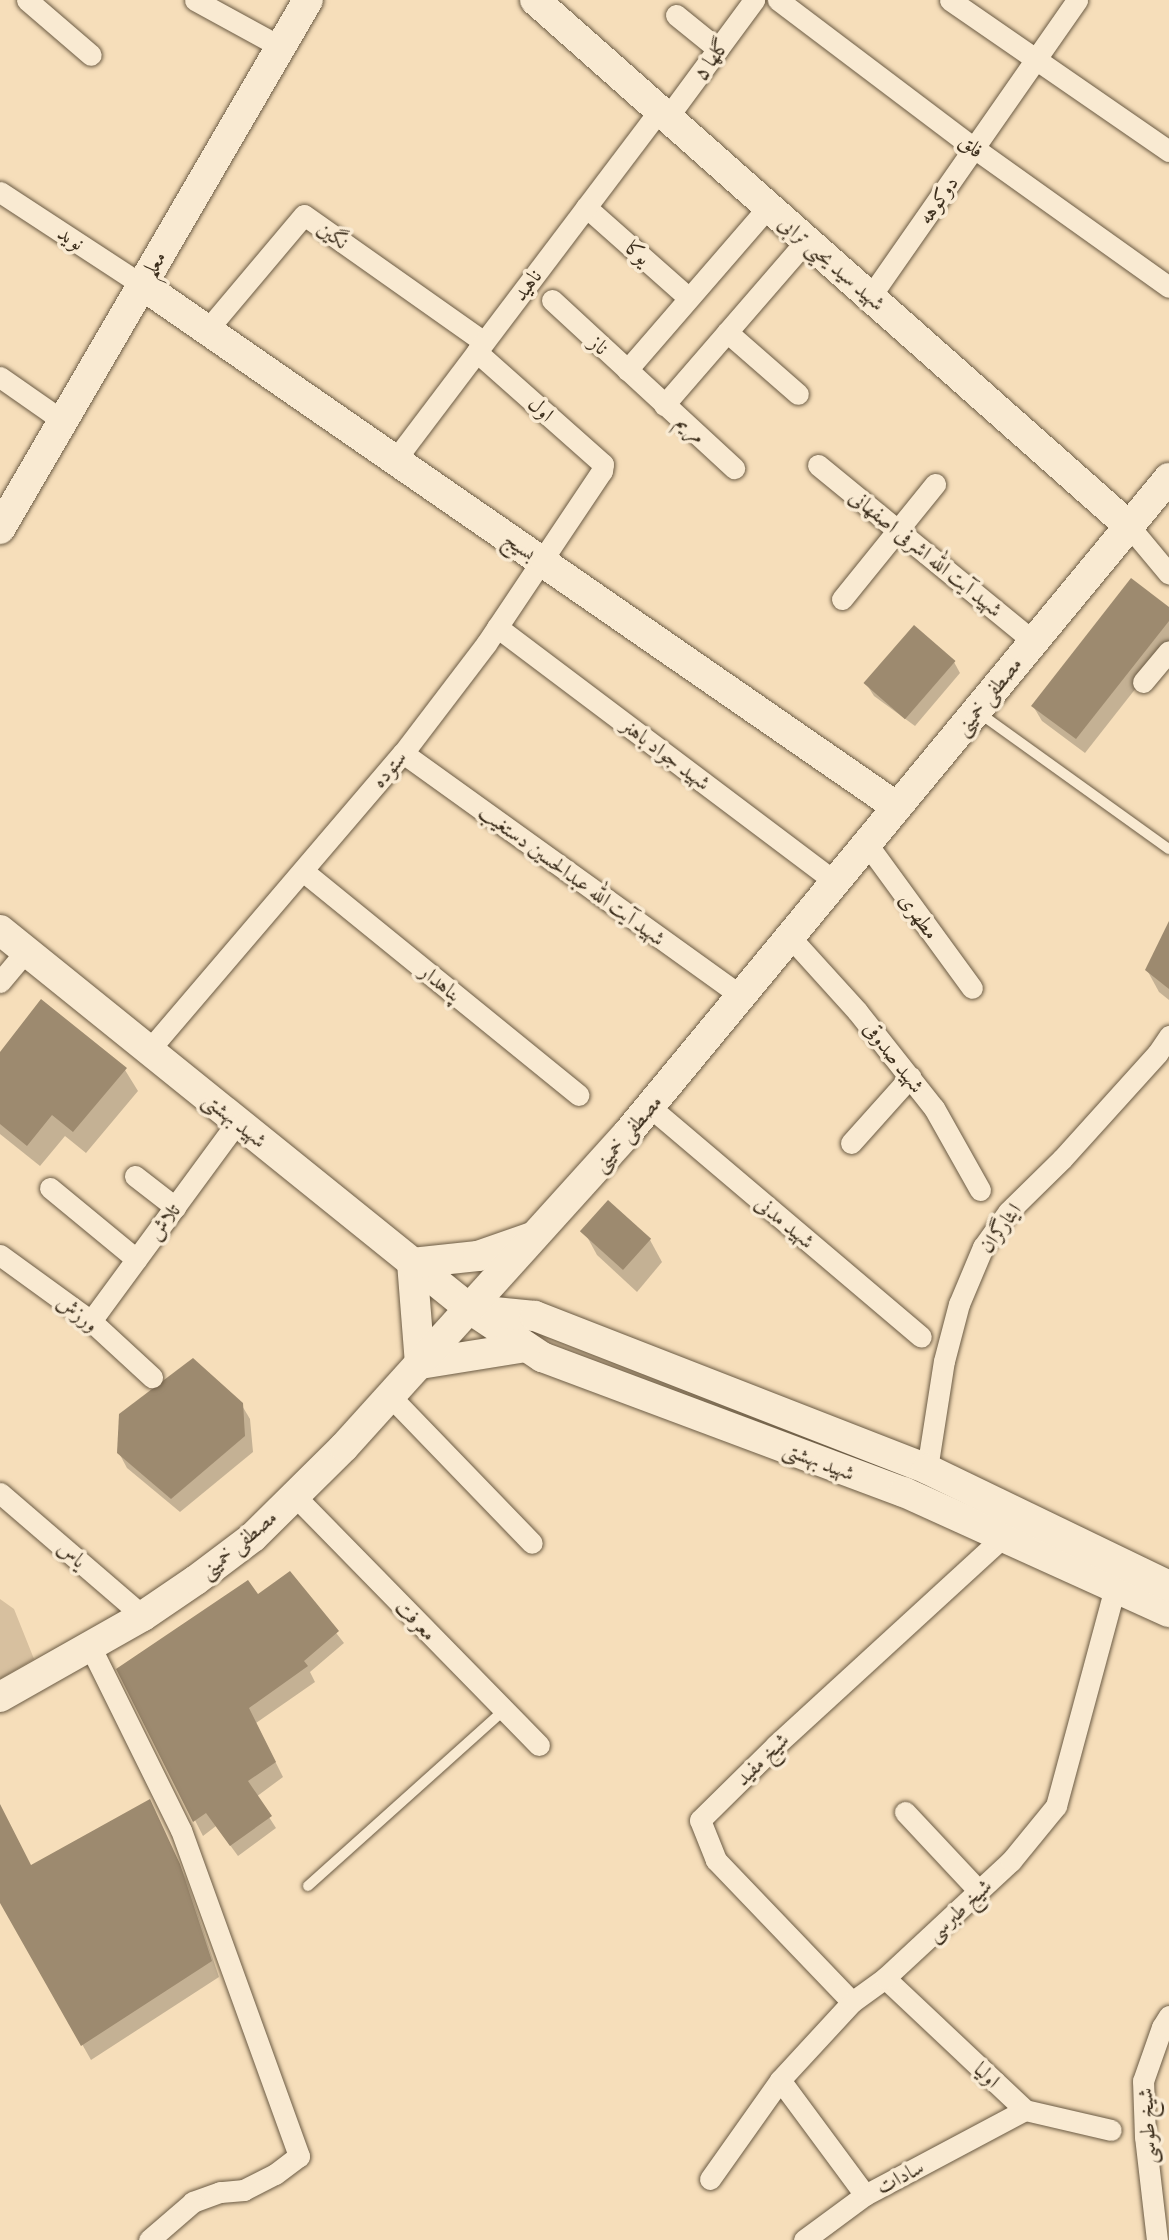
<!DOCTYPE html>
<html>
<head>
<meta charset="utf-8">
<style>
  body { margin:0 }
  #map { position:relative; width:1169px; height:2240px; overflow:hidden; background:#f6deba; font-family:Alegreya,Amiri,serif }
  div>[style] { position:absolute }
  .green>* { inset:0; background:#d7c09f }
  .shadow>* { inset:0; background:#0003 }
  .building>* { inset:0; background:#9d8a6f; transform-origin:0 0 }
  .roads { filter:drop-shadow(0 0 2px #6b5b44) drop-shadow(0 0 2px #6b5b44) }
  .lane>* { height:10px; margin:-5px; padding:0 5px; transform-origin:5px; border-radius:5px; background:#f9ead2 }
  .street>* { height:21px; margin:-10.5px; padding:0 10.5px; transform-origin:10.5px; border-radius:10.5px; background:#f9ead2 }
  .secondary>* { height:30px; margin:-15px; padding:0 15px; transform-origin:15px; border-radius:15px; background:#f9ead2 }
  span { translate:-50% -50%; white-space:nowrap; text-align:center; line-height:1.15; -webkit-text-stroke:7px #f9ead2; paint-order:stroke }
  .street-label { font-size:21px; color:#3d2f1d }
</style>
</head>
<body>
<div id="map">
  <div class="green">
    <div style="clip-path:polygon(0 1599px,14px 1609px,34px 1659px,0 1679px)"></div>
  </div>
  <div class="shadow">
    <div style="clip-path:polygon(1169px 610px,1169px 646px,1085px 753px,1042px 721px,1033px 706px)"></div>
    <div style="clip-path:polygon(954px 662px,960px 673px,915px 726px,874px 696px,867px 685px)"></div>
    <div style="clip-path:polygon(1169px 925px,1169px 1000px,1159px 992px,1147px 970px)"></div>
    <div style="clip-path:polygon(0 1055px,125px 1070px,138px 1091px,86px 1153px,65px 1136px,40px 1166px,0 1134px)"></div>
    <div style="clip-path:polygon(585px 1233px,650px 1240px,662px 1262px,637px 1292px,597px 1255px)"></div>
    <div style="clip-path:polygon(241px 1404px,250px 1419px,253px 1452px,180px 1512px,127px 1468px,119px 1453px)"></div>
    <div style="clip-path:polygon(290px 1574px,344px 1643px,310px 1672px,315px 1682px,256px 1723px,283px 1777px,256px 1797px,276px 1828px,238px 1856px,216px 1826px,203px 1836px,118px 1669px,264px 1605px)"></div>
    <div style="clip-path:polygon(0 1806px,31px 1867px,157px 1816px,187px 1881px,219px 1977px,91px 2060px,0 1899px)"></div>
  </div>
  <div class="building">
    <div style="clip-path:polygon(1131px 578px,1169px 607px,1169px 621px,1076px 739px,1031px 706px)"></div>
    <div style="left:914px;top:625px;width:55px;height:77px;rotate:41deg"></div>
    <div style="clip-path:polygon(1169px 921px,1169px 989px,1145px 970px)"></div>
    <div style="clip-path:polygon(41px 999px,127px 1068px,73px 1132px,52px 1115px,27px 1146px,0 1124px,0 1052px)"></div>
    <div style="left:608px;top:1200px;width:58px;height:42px;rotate:42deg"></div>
    <div style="clip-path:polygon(193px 1358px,243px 1403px,245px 1436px,171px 1499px,117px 1453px,119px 1414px)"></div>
    <div style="clip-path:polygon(290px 1571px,339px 1631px,304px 1661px,308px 1666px,249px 1708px,276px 1762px,248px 1781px,272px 1816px,230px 1846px,206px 1813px,193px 1822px,116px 1669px,248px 1580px,258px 1594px)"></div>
    <div style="clip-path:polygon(150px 1799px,180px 1864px,212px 1961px,81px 2046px,0 1903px,0 1804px,31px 1865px)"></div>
  </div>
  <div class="roads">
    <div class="lane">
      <div style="left:978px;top:712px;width:235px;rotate:35.7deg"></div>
      <div style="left:308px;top:1886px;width:263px;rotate:-41.9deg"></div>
    </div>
    <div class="street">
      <div style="left:27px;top:0;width:84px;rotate:40.7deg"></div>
      <div style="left:195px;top:0;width:98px;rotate:28.7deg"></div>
      <div style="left:778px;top:0;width:246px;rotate:37.1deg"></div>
      <div style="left:974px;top:148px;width:239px;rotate:35.5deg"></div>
      <div style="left:950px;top:0;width:266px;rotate:34.6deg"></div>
      <div style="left:676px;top:15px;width:54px;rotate:39deg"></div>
      <div style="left:667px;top:118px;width:147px;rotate:-53.6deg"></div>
      <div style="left:0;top:192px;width:170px;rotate:33.2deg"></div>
      <div style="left:586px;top:207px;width:137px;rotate:41.5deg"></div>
      <div style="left:870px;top:297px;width:362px;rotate:-55.1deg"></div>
      <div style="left:552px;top:300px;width:248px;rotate:42.7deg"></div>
      <div style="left:207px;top:330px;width:150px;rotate:-49.9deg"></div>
      <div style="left:304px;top:215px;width:220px;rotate:35.2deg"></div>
      <div style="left:727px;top:332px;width:94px;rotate:41.1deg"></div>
      <div style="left:627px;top:370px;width:216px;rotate:-49.1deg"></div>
      <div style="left:0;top:377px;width:77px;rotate:34.9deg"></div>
      <div style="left:664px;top:405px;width:217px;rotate:-49.1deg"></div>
      <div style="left:395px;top:460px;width:438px;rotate:-52.9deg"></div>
      <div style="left:818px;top:465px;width:278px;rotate:39.3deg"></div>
      <div style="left:1129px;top:526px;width:62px;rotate:50.2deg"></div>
      <div style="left:842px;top:599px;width:148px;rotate:-51deg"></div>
      <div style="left:497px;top:627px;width:424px;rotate:37deg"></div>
      <div style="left:1143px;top:682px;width:40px;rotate:-50deg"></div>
      <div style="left:403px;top:753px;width:416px;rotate:35.7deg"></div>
      <div style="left:867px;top:844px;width:178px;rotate:53.9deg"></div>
      <div style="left:303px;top:871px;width:355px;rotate:39.1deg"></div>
      <div style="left:790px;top:937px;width:100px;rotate:47.8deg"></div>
      <div style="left:857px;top:1011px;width:124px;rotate:51.6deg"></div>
      <div style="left:934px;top:1108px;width:94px;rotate:60.7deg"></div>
      <div style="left:0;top:982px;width:40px;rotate:-50deg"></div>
      <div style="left:149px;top:1050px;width:391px;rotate:-49.5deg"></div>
      <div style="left:403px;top:753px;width:137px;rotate:-52.7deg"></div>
      <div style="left:486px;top:644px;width:208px;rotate:-56.2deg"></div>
      <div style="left:602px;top:471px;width:7px;rotate:-82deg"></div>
      <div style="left:603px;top:464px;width:169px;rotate:-138.4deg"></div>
      <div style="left:650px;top:1107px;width:355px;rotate:40.3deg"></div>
      <div style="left:851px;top:1143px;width:89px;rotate:-48.2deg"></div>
      <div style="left:135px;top:1176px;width:51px;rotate:37.8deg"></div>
      <div style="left:50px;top:1188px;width:112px;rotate:39.5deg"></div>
      <div style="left:0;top:1255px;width:112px;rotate:36deg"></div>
      <div style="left:91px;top:1321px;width:83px;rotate:42.6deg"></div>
      <div style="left:91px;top:1321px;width:247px;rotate:-53.7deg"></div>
      <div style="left:390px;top:1396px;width:204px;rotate:46deg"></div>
      <div style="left:927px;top:1469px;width:109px;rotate:-81.1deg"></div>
      <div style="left:944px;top:1361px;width:59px;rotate:-75.3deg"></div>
      <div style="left:959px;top:1304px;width:62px;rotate:-67.2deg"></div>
      <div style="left:983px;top:1247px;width:43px;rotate:-54.5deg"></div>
      <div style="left:1008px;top:1212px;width:76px;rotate:-44.5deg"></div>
      <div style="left:1062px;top:1159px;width:142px;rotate:-47.9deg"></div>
      <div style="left:1157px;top:1054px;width:22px;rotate:-56deg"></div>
      <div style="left:0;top:1493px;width:189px;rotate:40.7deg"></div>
      <div style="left:294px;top:1495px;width:350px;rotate:45.6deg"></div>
      <div style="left:90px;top:1646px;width:205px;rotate:63.7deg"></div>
      <div style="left:181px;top:1830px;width:347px;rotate:70.1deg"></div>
      <div style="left:299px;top:2156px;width:30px;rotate:143deg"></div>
      <div style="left:275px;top:2174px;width:35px;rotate:153deg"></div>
      <div style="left:244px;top:2190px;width:24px;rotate:175deg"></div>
      <div style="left:220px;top:2192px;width:29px;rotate:160deg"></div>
      <div style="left:193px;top:2202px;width:58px;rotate:139.2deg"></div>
      <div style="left:905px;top:1812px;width:108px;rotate:46.9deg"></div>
      <div style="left:885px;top:1978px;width:192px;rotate:43.3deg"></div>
      <div style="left:1025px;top:2110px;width:88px;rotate:13.1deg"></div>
      <div style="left:852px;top:2002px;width:197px;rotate:-133.8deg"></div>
      <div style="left:716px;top:1860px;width:43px;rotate:-111.8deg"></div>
      <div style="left:700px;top:1820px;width:107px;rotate:-44.6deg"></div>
      <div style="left:776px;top:1745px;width:308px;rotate:-42.5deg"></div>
      <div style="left:780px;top:2080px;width:143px;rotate:53.5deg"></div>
      <div style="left:865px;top:2195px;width:181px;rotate:-28deg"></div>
      <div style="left:710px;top:2179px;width:121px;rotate:-54.7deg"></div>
      <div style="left:780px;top:2080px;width:106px;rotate:-47.3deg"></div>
      <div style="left:852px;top:2002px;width:41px;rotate:-36deg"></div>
      <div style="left:885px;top:1978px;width:172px;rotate:-42.9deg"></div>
      <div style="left:1011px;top:1861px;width:71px;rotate:-50.7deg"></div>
      <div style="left:1056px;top:1806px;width:226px;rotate:-74.9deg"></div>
      <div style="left:804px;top:2240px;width:76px;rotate:-36.4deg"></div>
      <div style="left:1157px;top:2240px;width:104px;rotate:-96.6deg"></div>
      <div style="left:1145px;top:2137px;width:56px;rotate:-92deg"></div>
      <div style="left:1143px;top:2081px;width:57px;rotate:-70.6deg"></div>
      <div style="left:1162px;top:2027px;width:13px;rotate:-58deg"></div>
    </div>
    <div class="secondary">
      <div style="left:535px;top:0;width:793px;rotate:41.53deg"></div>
      <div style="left:142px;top:285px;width:918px;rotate:34.66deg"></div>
      <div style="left:0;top:529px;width:612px;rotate:-59.79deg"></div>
      <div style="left:0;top:930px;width:604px;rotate:38.88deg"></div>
      <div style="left:470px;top:1309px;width:87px;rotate:33.7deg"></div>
      <div style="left:542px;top:1357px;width:386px;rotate:20.5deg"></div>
      <div style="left:904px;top:1492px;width:291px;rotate:24.4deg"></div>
      <div style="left:474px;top:1310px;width:61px;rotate:5.6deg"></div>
      <div style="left:535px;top:1316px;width:421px;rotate:21.3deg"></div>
      <div style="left:927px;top:1469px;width:269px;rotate:25.8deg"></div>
      <div style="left:526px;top:1347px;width:107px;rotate:170.9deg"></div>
      <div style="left:420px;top:1364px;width:101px;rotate:-94.5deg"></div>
      <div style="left:412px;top:1263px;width:66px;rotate:-6.1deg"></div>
      <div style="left:478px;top:1256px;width:57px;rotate:-19.4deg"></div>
      <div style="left:0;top:1697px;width:164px;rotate:-29.5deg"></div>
      <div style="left:143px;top:1616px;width:64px;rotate:-34.2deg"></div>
      <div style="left:196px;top:1580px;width:71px;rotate:-37deg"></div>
      <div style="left:253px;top:1537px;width:128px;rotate:-44.7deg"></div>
      <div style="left:344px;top:1447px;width:422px;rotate:-47.9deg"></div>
      <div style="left:627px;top:1134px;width:851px;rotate:-50.44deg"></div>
    </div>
  </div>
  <div class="street-label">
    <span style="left:711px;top:59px;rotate:-54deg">گلها ۵</span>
    <span style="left:971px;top:146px;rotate:36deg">فلق</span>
    <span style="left:938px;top:200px;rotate:-55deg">دوکوهه</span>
    <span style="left:333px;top:235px;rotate:35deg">نگین</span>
    <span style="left:71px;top:238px;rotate:33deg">نوید</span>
    <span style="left:638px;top:253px;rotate:41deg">یوکا</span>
    <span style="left:832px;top:263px;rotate:41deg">شهید سید یحیی ترابی</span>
    <span style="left:154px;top:264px;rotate:-60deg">معلم</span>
    <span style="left:527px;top:285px;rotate:-53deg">ناهید</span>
    <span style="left:599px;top:345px;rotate:43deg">ناز</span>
    <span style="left:541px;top:409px;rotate:42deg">اول</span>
    <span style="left:691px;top:429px;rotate:42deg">مریم</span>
    <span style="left:520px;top:546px;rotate:35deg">بسیج</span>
    <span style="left:926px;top:553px;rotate:39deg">شهید آیت الله اشرفی اصفهانی</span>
    <span style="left:988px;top:696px;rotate:-51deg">مصطفی خمینی</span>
    <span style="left:666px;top:754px;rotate:37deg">شهید جواد باهنر</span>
    <span style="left:389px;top:769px;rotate:-50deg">ستوده</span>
    <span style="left:572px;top:875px;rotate:36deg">شهید آیت الله عبدالحسین دستغیب</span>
    <span style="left:919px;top:916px;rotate:54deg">مطهری</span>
    <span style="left:441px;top:983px;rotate:39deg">پناهدار</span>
    <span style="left:894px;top:1057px;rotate:52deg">شهید صدوقی</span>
    <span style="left:235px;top:1120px;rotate:39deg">شهید بهشتی</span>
    <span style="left:627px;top:1133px;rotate:-49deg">مصطفی خمینی</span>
    <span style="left:164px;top:1222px;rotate:-54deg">تلاش</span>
    <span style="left:785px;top:1222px;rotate:40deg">شهید مدنی</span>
    <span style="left:1000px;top:1228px;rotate:-54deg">ایثارگران</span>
    <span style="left:78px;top:1313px;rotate:38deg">ورزش</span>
    <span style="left:819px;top:1461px;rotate:21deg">شهید بهشتی</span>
    <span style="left:238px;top:1544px;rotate:-40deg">مصطفی خمینی</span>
    <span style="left:72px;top:1554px;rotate:41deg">یاس</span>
    <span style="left:416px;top:1620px;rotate:46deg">معرفت</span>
    <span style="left:762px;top:1759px;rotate:-44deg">شیخ مفید</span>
    <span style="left:959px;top:1910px;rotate:-43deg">شیخ طبرسی</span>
    <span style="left:987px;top:2075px;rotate:43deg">اولیا</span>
    <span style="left:1147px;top:2126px;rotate:-93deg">شیخ طوسی</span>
    <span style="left:900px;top:2177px;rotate:-28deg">سادات</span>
  </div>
</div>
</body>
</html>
